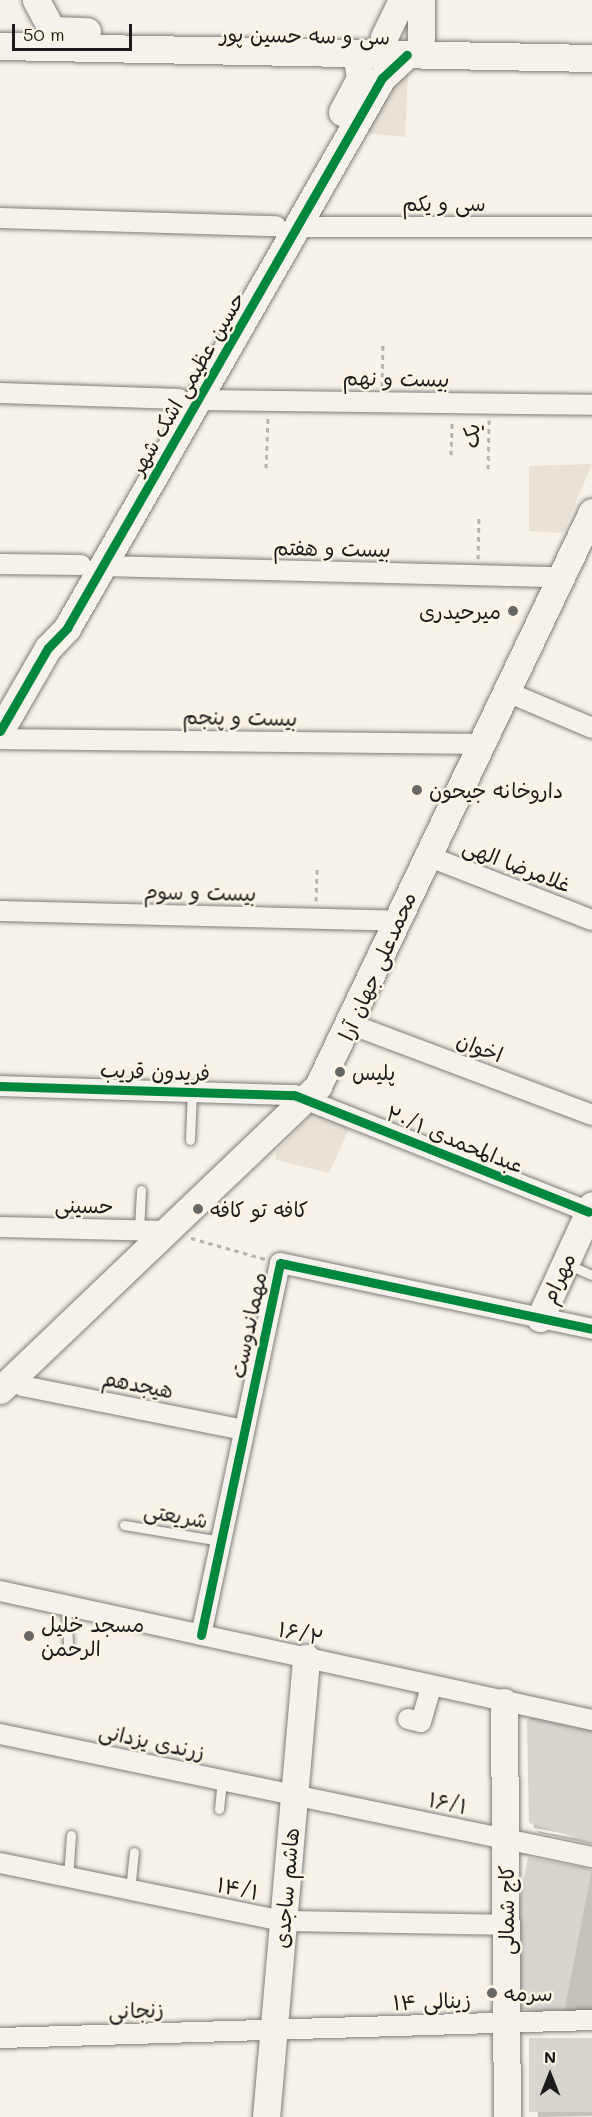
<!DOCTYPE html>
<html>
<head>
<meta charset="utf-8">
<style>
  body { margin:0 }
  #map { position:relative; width:592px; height:2117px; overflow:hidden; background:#f7f3ea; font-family:Mali,"Playpen Sans Arabic",sans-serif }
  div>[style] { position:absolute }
  .green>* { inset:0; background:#e8e2d7 }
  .shadow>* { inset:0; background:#0003 }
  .building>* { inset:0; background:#d8d5cf; transform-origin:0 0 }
  .path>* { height:3px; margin-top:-1.5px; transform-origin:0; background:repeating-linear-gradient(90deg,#b6b4af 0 4.5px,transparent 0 9px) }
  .roads { filter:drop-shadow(0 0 2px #7f7d79) drop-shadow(0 0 2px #7f7d79) }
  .lane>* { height:9px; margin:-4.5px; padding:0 4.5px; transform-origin:4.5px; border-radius:4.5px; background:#f5f2ec }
  .street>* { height:20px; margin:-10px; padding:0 10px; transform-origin:10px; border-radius:10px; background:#f5f2ec }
  .secondary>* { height:27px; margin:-13.5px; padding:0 13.5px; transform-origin:13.5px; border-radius:13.5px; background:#f5f2ec }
  .cycleway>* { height:9px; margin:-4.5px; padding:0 4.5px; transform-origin:4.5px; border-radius:4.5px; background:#00873e }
  .dots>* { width:16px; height:16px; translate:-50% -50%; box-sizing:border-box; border:3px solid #fcf5e5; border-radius:50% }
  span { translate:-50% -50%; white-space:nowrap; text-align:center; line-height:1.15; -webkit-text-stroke:5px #fcf5e5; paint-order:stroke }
  .street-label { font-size:21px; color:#1c1c1c }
  .poi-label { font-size:21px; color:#1c1c1c }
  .right { translate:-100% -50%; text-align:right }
  .left { translate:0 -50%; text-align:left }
  .north { position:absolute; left:520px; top:2045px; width:60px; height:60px; -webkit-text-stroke:4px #fcf5e5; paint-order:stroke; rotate:0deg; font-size:16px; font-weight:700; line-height:24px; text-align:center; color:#1c1c1c }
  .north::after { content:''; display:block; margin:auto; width:21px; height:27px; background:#1c1c1c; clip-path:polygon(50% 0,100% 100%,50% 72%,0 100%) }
  .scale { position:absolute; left:12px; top:24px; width:120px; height:27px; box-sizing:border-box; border:3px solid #1c1c1c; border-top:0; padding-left:8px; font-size:18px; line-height:21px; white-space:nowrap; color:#1c1c1c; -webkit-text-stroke:4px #fcf5e5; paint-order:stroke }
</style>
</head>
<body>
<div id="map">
  <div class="green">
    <div style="clip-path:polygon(396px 72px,408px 73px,405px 137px,364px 133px)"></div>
    <div style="clip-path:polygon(592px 464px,563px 533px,529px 531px,529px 466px)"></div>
    <div style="clip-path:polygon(314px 1111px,349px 1129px,329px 1173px,276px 1160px,276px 1152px)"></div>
  </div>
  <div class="shadow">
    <div style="clip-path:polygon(592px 1731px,592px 1838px,534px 1828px,528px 1772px)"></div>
    <div style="clip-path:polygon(537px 1831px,592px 1841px,592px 1844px,539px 1833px)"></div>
    <div style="clip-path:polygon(530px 1859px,592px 1871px,592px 2014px,538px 2014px,530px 2007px)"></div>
    <div style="clip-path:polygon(592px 2039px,592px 2116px,538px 2117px,530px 2044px)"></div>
  </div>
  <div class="building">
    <div style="clip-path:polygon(532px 1716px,592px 1728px,592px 1843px,529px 1823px,527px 1721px)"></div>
    <div style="left:528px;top:1857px;width:65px;height:150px;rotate:11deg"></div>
    <div style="left:592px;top:2038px;width:74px;height:63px;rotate:90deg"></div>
  </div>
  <div class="path">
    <div style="left:382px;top:386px;width:43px;rotate:-88.7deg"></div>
    <div style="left:451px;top:455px;width:35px;rotate:-88deg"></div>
    <div style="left:266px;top:468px;width:51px;rotate:-87.8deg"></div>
    <div style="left:488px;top:469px;width:49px;rotate:-88.8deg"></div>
    <div style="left:478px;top:559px;width:44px;rotate:-88.7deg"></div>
    <div style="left:316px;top:901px;width:34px;rotate:-88deg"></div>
    <div style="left:191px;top:1238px;width:77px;rotate:15.8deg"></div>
  </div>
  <div class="roads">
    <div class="lane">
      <div style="left:190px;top:1140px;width:50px;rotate:-87.7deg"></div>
      <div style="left:139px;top:1231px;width:41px;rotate:-87.2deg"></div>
      <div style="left:567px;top:1264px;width:27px;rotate:24deg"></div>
      <div style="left:124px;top:1525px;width:98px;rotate:9.4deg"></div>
      <div style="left:66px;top:1605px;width:39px;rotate:87deg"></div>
      <div style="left:219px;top:1809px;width:29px;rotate:-84deg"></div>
      <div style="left:68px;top:1877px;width:42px;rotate:-85.9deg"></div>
      <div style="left:130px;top:1890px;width:38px;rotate:-84deg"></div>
    </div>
    <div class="street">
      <div style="left:0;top:218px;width:276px;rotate:1.7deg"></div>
      <div style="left:297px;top:227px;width:295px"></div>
      <div style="left:0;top:393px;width:179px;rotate:1.9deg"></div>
      <div style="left:199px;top:400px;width:393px;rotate:0.7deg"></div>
      <div style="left:0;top:564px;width:81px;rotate:0.7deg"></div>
      <div style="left:102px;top:566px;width:458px;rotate:1.4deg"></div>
      <div style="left:505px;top:691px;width:95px;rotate:23deg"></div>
      <div style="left:0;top:739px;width:479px;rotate:0.6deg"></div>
      <div style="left:425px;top:855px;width:179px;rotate:21.3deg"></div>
      <div style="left:0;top:911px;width:399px;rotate:1.4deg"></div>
      <div style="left:350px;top:1024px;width:259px;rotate:20.6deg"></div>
      <div style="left:0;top:1086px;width:294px;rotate:1.8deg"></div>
      <div style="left:294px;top:1095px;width:317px;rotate:21.6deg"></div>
      <div style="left:0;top:1227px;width:166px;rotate:1.4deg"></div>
      <div style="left:22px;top:1386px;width:226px;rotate:11.2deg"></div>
      <div style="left:0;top:1591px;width:606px;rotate:12.29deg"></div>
      <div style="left:201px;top:1635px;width:380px;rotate:-78deg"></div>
      <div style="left:280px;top:1263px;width:319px;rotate:11.9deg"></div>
      <div style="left:408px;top:1719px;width:13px;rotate:13deg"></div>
      <div style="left:421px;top:1722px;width:37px;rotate:-74deg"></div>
      <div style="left:0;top:1734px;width:605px;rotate:11.74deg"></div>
      <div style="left:0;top:1863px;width:289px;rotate:11.6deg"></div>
      <div style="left:283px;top:1921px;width:223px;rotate:1deg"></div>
      <div style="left:0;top:2038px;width:592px;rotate:-1.74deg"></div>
    </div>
    <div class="secondary">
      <div style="left:36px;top:0;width:34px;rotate:62deg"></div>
      <div style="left:52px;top:30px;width:35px;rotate:2deg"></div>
      <div style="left:384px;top:37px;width:41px;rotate:-64.1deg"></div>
      <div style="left:421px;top:38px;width:38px;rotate:-90deg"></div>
      <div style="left:0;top:46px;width:592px;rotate:1.16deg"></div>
      <div style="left:342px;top:112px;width:38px;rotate:-62deg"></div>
      <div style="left:360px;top:78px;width:24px;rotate:-99deg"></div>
      <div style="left:0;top:731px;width:96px;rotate:-60deg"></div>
      <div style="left:48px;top:648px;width:28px;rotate:-46deg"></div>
      <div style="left:67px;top:628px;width:634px;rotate:-60.2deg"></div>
      <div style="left:382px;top:78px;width:34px;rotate:-43deg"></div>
      <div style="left:540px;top:1318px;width:124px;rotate:-65.3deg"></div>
      <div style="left:0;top:1390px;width:440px;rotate:-43.7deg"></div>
      <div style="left:318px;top:1086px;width:636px;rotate:-64.48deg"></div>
      <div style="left:504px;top:1702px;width:415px;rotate:89.6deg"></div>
      <div style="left:266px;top:2117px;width:461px;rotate:-85deg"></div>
    </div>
  </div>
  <div class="cycleway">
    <div style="left:0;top:731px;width:96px;rotate:-60deg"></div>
    <div style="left:48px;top:648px;width:28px;rotate:-46deg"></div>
    <div style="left:67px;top:628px;width:634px;rotate:-60.2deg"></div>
    <div style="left:382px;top:78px;width:34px;rotate:-43deg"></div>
    <div style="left:0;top:1086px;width:294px;rotate:1.8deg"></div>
    <div style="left:294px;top:1095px;width:317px;rotate:21.6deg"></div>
    <div style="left:201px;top:1635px;width:380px;rotate:-78deg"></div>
    <div style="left:280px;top:1263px;width:319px;rotate:11.9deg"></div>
  </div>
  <div class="dots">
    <div style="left:513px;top:611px;background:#696764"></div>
    <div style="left:417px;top:790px;background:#696764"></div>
    <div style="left:340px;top:1072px;background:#696764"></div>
    <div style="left:198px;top:1209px;background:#696764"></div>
    <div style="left:29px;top:1636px;background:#696764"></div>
    <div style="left:492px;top:1993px;background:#696764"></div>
  </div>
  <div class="street-label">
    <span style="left:305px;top:35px;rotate:1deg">سی و سه حسین پور</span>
    <span style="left:444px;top:203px">سی و یکم</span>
    <span style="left:396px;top:378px;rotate:1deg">بیست و نهم</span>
    <span style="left:187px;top:383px;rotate:-60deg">حسین عظیمی اشک شهر</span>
    <span style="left:471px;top:436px;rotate:-88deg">یک</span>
    <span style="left:332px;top:548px;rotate:1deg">بیست و هفتم</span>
    <span style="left:240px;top:717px;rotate:1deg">بیست و پنجم</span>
    <span style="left:517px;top:865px;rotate:21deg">غلامرضا الهی</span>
    <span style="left:200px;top:892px;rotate:1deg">بیست و سوم</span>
    <span style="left:377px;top:966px;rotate:-66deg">محمدعلی جهان آرا</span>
    <span style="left:480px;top:1047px;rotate:21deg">اخوان</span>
    <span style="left:155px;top:1071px;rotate:2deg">فریدون قریب</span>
    <span style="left:455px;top:1139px;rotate:22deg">عبدالمحمدی ۲۰/۱</span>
    <span style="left:84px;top:1205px;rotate:1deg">حسینی</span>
    <span style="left:558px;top:1278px;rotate:-65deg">مهرام</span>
    <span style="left:248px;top:1325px;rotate:-78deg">مهماندوست</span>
    <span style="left:138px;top:1384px;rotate:11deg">هیجدهم</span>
    <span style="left:176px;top:1515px;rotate:10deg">شریعتی</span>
    <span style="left:301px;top:1633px;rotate:12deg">۱۶/۲</span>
    <span style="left:152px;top:1741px;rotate:12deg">زرندی یزدانی</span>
    <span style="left:448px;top:1803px;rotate:12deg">۱۶/۱</span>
    <span style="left:238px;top:1888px;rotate:12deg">۱۴/۱</span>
    <span style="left:286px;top:1888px;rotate:-85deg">هاشم ساجدی</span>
    <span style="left:506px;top:1910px;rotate:-90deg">کاج شمالی</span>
    <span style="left:432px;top:2001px;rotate:-2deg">زینالی ۱۴</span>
    <span style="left:136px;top:2010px;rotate:-2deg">زنجانی</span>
  </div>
  <div class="poi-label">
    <span class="right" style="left:501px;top:611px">میرحیدری</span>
    <span class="left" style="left:429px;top:790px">داروخانه جیحون</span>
    <span class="left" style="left:352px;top:1072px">پلیس</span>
    <span class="left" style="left:210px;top:1209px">کافه تو کافه</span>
    <span class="left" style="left:41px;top:1636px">مسجد خلیل<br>الرحمن</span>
    <span class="left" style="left:504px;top:1993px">سرمه</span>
  </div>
  <div class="north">N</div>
  <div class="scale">50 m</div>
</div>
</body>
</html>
